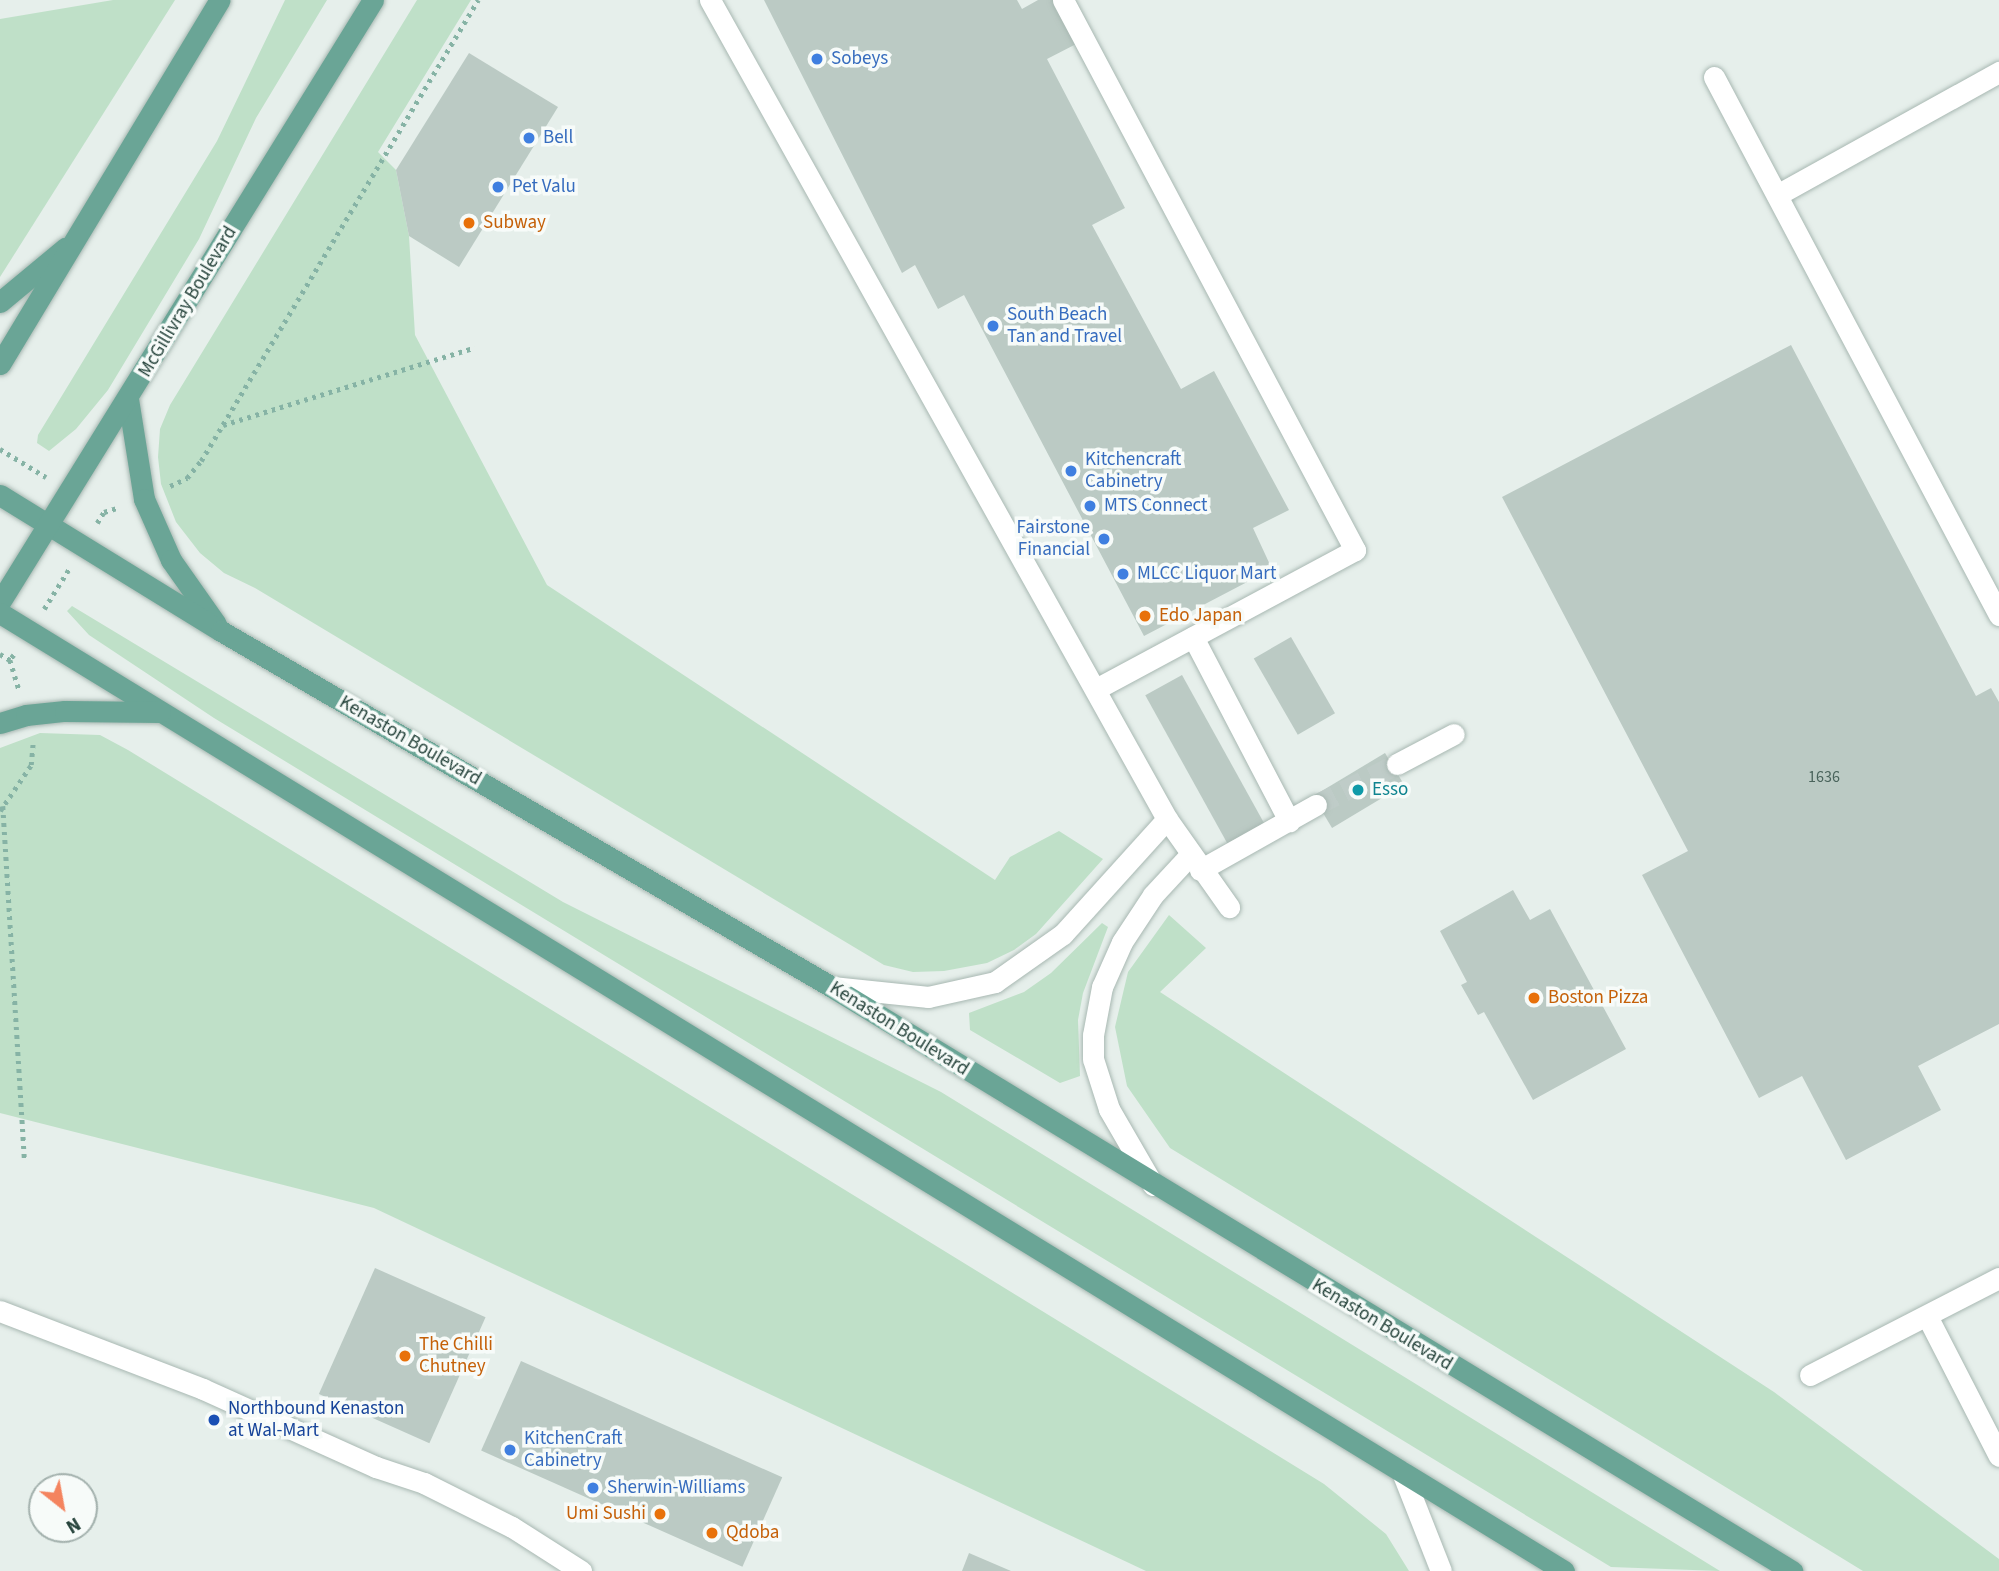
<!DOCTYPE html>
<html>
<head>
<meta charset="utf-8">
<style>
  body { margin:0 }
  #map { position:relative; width:1999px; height:1571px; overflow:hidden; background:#e6efeb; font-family:"Source Sans 3",sans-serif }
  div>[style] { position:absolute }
  .green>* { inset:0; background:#bfe0c8 }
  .building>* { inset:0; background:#bbcac4; transform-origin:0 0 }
  .minor-tunnel>* { height:21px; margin-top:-10.5px; transform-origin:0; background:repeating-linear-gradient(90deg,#bfccc8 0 21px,transparent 0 31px) }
  .path>* { height:4.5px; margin-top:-2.25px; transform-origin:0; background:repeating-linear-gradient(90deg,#86b3a5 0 3.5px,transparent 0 8.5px) }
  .roads { filter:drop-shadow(0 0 2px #a8b8b2) drop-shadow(0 0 2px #a8b8b2) }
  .minor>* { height:21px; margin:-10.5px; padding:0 10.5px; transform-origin:10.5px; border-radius:10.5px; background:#fff }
  .major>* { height:21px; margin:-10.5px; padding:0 10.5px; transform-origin:10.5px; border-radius:10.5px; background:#6aa596 }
  .dots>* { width:19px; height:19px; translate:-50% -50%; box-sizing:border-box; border:4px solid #f7fbf9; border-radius:50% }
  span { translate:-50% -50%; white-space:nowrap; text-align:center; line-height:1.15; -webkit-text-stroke:7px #f7fbf9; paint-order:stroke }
  .number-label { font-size:16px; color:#4a645c }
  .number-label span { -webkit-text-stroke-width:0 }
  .shop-label { font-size:19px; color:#366cbe }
  .left { translate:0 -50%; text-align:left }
  .right { translate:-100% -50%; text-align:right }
  .food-label { font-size:19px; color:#c56008 }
  .street-label { font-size:19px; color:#24423a }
  .culture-label { font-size:19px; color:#0d838f }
  .transit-label { font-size:19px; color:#164399 }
  .north { position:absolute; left:28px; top:1473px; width:70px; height:70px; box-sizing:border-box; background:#f7fbf9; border:2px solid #a3b1ad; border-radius:50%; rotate:149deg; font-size:19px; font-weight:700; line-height:28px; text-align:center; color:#24423a }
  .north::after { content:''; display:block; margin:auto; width:24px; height:32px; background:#f4845f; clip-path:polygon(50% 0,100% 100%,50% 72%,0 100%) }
</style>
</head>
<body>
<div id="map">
  <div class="green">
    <div style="clip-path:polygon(113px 0,175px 0,0 277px,0 19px)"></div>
    <div style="clip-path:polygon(285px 0,327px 0,256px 118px,199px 239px,108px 390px,76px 429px,49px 451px,37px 443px,38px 435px,217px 141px)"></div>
    <div style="clip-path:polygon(417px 0,471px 0,378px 152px,396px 170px,409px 236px,415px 335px,547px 585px,995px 880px,1010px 857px,1059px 831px,1103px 859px,1036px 934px,1014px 950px,987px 963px,944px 971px,913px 972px,884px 965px,255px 588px,224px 573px,200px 553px,176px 522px,161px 484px,158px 457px,160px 429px,170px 405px)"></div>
    <div style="clip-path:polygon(72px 606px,563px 902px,941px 1092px,1720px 1571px,1611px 1567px,214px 718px,89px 635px,67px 611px)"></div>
    <div style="clip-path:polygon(40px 733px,100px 735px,128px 750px,1324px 1484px,1386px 1534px,1409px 1571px,1146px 1571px,374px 1208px,0 1113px,0 748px)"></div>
    <div style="clip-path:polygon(1169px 915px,1206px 948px,1160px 992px,1774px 1392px,1999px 1559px,1999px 1571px,1863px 1571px,1170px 1148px,1127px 1086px,1115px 1027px,1128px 972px)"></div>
    <div style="clip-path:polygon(1102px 923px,1108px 927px,1083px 993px,1078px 1020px,1080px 1076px,1060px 1083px,970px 1030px,969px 1013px,1024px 992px,1051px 973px)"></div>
  </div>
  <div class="building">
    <div style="clip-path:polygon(764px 0,1017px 0,1022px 9px,1038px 0,1059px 0,1082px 41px,1047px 59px,1125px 208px,1092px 225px,1181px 389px,1214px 371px,1289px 510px,1253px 528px,1272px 569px,1144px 636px,964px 295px,938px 309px,915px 265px,902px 273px)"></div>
    <div style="clip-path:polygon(469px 53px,558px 107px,459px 267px,409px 236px,396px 170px)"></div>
    <div style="clip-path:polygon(1791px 345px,1976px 696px,1991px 688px,1999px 702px,1999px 1024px,1918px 1066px,1941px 1110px,1846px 1160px,1802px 1076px,1759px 1098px,1642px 875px,1688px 851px,1502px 497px)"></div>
    <div style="left:1291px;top:637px;width:88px;height:43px;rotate:60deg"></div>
    <div style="left:1182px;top:675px;width:170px;height:42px;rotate:61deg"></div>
    <div style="left:1385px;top:753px;width:37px;height:84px;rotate:59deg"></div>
    <div style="clip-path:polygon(1513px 890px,1530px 920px,1550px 909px,1626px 1049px,1533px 1100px,1484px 1012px,1478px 1015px,1461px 985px,1467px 982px,1440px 931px)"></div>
    <div style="left:375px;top:1268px;width:121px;height:138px;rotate:24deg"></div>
    <div style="left:521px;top:1361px;width:286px;height:98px;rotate:24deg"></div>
    <div style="clip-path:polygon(969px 1553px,1011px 1571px,962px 1571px)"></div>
  </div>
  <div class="minor-tunnel">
    <div style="left:1316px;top:805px;width:91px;rotate:-26.8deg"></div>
  </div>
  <div class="path">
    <div style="left:223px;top:425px;width:263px;rotate:-17.1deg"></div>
    <div style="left:0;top:449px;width:54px;rotate:31.3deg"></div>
    <div style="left:170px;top:486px;width:19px;rotate:-25deg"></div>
    <div style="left:187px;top:478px;width:22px;rotate:-51deg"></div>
    <div style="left:201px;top:461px;width:538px;rotate:-59deg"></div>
    <div style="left:97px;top:523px;width:13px;rotate:-58deg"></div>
    <div style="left:104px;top:512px;width:14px;rotate:-17deg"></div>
    <div style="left:44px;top:609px;width:47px;rotate:-58deg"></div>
    <div style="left:0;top:654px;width:12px;rotate:31deg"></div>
    <div style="left:14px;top:655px;width:6px;rotate:129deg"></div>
    <div style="left:10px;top:660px;width:30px;rotate:73deg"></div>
    <div style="left:3px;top:806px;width:356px;rotate:86.5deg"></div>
    <div style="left:0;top:811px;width:55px;rotate:-56deg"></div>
    <div style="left:31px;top:765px;width:24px;rotate:-85deg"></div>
  </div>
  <div class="roads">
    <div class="minor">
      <div style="left:710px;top:0;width:938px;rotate:60.84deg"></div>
      <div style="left:1167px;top:819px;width:108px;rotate:54.8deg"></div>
      <div style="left:1063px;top:0;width:623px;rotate:62.04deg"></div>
      <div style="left:1355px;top:550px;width:294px;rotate:151.8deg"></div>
      <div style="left:1714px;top:77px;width:609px;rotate:62.09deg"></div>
      <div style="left:1777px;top:195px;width:254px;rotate:-29deg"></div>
      <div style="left:1193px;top:637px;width:208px;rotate:62.4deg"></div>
      <div style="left:1397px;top:764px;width:64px;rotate:-27.8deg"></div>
      <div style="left:1200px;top:870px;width:133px;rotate:-29.3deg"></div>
      <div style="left:832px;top:987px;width:97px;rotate:5.9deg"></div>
      <div style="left:928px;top:997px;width:69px;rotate:-12.6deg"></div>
      <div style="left:995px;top:982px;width:83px;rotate:-35.2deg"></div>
      <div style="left:1063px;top:934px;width:155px;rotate:-47.9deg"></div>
      <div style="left:1153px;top:1185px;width:88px;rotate:-120.1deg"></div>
      <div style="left:1109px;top:1109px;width:52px;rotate:-107.7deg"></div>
      <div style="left:1093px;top:1059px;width:24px;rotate:-90deg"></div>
      <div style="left:1093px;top:1035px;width:49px;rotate:-79.4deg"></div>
      <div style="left:1102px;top:987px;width:49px;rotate:-66deg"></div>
      <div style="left:1122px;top:942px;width:56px;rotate:-56.6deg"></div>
      <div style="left:1153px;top:895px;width:54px;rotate:-47.2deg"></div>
      <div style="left:0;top:1311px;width:217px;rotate:21deg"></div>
      <div style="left:203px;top:1389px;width:190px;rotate:24.3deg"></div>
      <div style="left:376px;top:1467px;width:51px;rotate:18.4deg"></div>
      <div style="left:424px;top:1483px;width:98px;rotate:26.6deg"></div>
      <div style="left:512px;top:1527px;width:82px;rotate:32.5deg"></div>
      <div style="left:1927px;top:1316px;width:157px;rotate:62.8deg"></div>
      <div style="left:1810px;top:1375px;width:212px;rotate:-27.2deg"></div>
      <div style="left:1402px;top:1472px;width:106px;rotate:68.5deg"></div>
    </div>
    <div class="major">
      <div style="left:0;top:302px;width:85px;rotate:-39.7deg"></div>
      <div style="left:0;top:364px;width:425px;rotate:-58.9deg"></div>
      <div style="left:128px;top:399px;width:101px;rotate:80.9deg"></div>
      <div style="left:144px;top:499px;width:67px;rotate:66.1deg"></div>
      <div style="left:171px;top:560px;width:78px;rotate:54.9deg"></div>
      <div style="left:0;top:495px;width:259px;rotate:31.6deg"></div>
      <div style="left:221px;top:631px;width:707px;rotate:30.23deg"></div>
      <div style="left:832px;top:987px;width:1124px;rotate:31.31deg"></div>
      <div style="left:0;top:602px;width:708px;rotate:-58.22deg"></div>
      <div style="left:0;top:613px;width:1834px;rotate:31.49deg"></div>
      <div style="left:0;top:723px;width:27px;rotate:-17deg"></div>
      <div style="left:26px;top:715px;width:39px;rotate:-6deg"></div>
      <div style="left:65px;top:711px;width:95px;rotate:0.6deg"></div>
    </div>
  </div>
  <div class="dots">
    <div style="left:817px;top:59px;background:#3f7fe0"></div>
    <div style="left:529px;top:138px;background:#3f7fe0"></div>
    <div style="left:498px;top:187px;background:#3f7fe0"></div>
    <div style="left:469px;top:223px;background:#e8710a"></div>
    <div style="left:993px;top:326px;background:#3f7fe0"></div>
    <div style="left:1071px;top:471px;background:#3f7fe0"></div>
    <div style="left:1090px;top:506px;background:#3f7fe0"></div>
    <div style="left:1104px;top:539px;background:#3f7fe0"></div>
    <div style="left:1123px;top:574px;background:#3f7fe0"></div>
    <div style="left:1145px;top:616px;background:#e8710a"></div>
    <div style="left:1358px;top:790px;background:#0f9aa8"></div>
    <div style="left:1534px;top:998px;background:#e8710a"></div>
    <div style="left:405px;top:1356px;background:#e8710a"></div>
    <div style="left:214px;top:1420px;background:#1a4fb4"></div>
    <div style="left:510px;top:1450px;background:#3f7fe0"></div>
    <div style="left:593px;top:1488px;background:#3f7fe0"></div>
    <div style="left:660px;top:1514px;background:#e8710a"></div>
    <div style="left:712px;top:1533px;background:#e8710a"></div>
  </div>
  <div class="number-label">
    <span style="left:1824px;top:777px">1636</span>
  </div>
  <div class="shop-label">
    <span class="left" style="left:831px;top:59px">Sobeys</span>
    <span class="left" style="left:543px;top:138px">Bell</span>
    <span class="left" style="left:512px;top:187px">Pet Valu</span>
    <span class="left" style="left:1007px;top:326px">South Beach<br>Tan and Travel</span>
    <span class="left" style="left:1085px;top:471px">Kitchencraft<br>Cabinetry</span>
    <span class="left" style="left:1104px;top:506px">MTS Connect</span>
    <span class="right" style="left:1090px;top:539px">Fairstone<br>Financial</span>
    <span class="left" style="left:1137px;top:574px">MLCC Liquor Mart</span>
    <span class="left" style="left:524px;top:1450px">KitchenCraft<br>Cabinetry</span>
    <span class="left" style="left:607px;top:1488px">Sherwin-Williams</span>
  </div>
  <div class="food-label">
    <span class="left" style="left:483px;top:223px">Subway</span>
    <span class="left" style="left:1159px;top:616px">Edo Japan</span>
    <span class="left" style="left:1548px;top:998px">Boston Pizza</span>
    <span class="left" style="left:419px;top:1356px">The Chilli<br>Chutney</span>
    <span class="right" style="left:646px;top:1514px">Umi Sushi</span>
    <span class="left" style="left:726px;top:1533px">Qdoba</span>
  </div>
  <div class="street-label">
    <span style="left:188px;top:302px;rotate:-59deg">McGillivray Boulevard</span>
    <span style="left:410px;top:741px;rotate:30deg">Kenaston Boulevard</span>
    <span style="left:899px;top:1029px;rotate:32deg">Kenaston Boulevard</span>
    <span style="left:1382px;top:1325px;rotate:31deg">Kenaston Boulevard</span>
  </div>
  <div class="culture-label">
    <span class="left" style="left:1372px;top:790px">Esso</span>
  </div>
  <div class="transit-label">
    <span class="left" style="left:228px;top:1420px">Northbound Kenaston<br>at Wal-Mart</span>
  </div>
  <div class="north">N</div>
</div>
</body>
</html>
